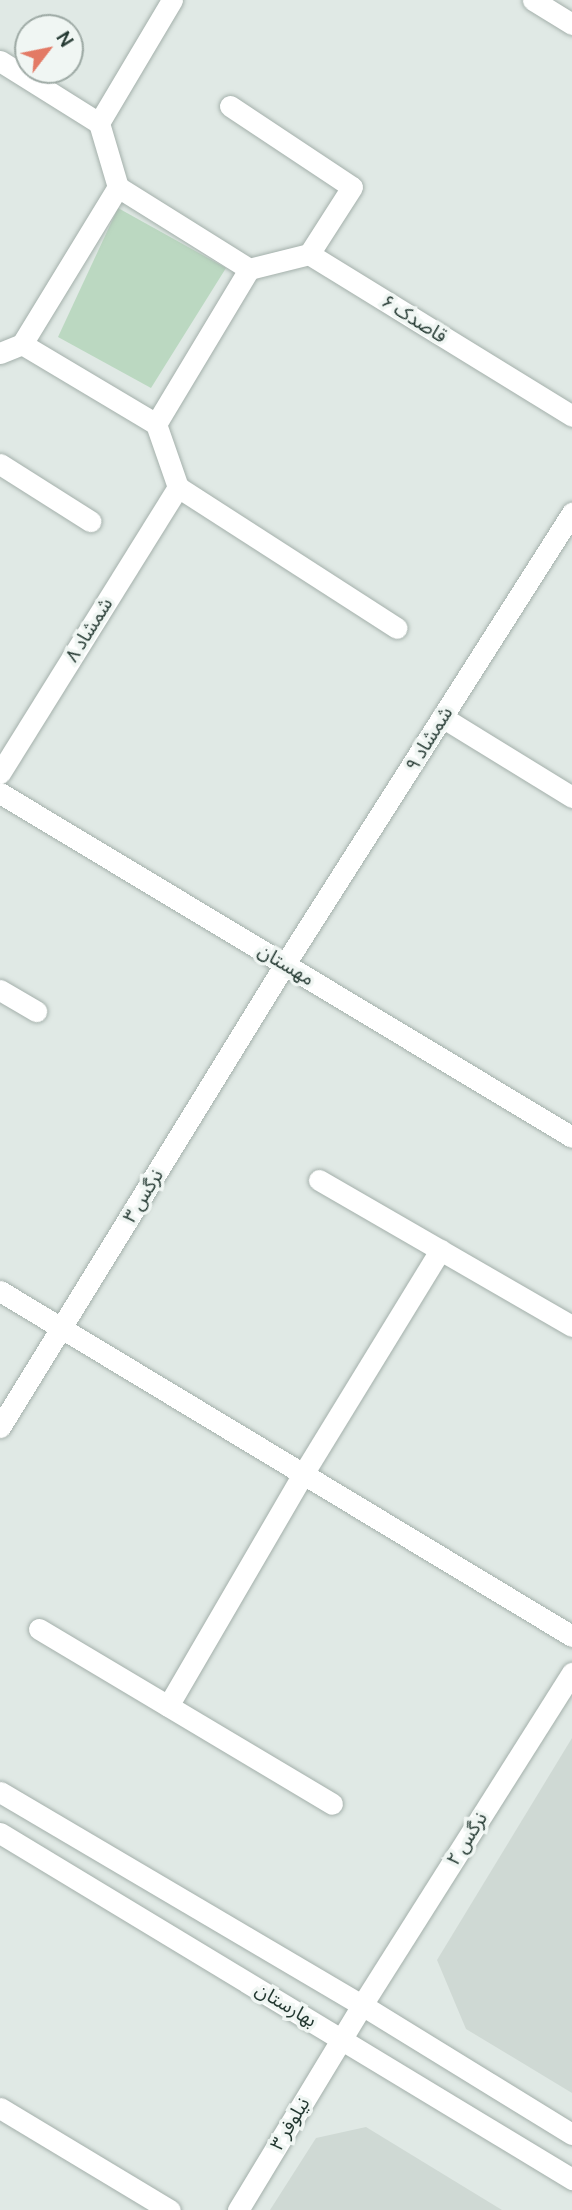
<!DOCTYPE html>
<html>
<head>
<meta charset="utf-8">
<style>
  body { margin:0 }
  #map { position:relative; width:572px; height:2210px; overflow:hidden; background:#e0e9e5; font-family:Manrope,"Noto Sans Arabic",sans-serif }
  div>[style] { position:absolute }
  .built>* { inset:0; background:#cfd9d4 }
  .green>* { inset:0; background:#bbd8c1 }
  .roads { filter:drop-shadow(0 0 2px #a4b0ab) drop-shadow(0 0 2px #a4b0ab) }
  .street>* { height:21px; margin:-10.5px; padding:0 10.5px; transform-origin:10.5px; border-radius:10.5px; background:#fff }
  .secondary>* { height:21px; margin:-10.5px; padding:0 10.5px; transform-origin:10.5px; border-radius:10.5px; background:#fff }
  span { translate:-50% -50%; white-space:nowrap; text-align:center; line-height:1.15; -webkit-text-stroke:7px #f0f6f3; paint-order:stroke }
  .street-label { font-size:19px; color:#233831 }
  .north { position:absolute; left:14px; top:14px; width:70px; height:70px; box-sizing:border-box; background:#f0f6f3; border:2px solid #9eaaa5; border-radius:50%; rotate:58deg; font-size:19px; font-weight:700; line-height:28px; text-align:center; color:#233831 }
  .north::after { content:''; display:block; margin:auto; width:24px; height:32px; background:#e37a65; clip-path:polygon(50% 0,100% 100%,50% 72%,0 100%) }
</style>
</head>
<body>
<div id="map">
  <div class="built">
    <div style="clip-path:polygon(572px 1738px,572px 2093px,466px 2029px,437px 1960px)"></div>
    <div style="clip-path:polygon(366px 2127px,502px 2210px,270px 2210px,316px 2138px)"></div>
  </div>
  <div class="green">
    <div style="clip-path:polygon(118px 208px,226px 268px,151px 388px,58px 337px)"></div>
  </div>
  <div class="roads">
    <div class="street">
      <div style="left:172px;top:0;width:143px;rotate:120.7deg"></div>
      <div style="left:99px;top:123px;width:67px;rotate:73.5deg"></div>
      <div style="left:118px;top:187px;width:155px;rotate:32deg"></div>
      <div style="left:533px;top:0;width:46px;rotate:31.6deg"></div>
      <div style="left:0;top:61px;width:117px;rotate:32.1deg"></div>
      <div style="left:230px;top:106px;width:146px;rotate:33.6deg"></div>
      <div style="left:352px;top:187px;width:80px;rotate:122.7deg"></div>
      <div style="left:249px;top:269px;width:62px;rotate:-14deg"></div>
      <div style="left:309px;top:254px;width:309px;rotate:31.6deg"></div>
      <div style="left:22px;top:344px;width:184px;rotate:-58.6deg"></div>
      <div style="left:0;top:353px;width:24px;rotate:-22deg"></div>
      <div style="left:22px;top:344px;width:156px;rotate:30.8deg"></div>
      <div style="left:156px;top:424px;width:67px;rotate:70.8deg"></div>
      <div style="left:156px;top:424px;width:181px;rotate:-59deg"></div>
      <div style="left:0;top:464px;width:107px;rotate:32.3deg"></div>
      <div style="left:178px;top:487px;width:260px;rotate:32.8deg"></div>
      <div style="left:442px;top:717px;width:153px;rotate:31.6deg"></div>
      <div style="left:0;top:773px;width:337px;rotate:-58.1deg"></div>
      <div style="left:0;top:990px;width:42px;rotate:30.3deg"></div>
      <div style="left:319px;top:1180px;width:292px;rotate:30deg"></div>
      <div style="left:0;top:1291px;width:668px;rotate:31.1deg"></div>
      <div style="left:0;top:1427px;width:544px;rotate:-58.39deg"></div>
      <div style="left:39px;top:1629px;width:341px;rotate:30.8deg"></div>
      <div style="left:168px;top:1706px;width:268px;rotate:-59.8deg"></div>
      <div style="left:303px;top:1474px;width:263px;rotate:-58.5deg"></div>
      <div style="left:362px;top:2005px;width:393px;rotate:-57.7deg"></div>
      <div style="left:0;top:2108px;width:198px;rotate:31deg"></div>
    </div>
    <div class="secondary">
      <div style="left:0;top:793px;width:667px;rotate:31.02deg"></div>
      <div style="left:285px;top:964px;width:535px;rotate:-57.53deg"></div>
      <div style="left:0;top:1792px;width:420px;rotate:30.5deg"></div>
      <div style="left:362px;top:2005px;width:246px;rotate:31.6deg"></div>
      <div style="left:0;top:1833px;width:669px;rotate:31.17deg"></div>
      <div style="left:238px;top:2210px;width:240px;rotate:-58.8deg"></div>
    </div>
  </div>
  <div class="street-label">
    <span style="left:414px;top:319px;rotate:32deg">قاصدک ۶</span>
    <span style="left:89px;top:630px;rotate:-58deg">شمشاد ۸</span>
    <span style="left:429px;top:739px;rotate:-58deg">شمشاد ۹</span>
    <span style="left:286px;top:965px;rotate:31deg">مهستان</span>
    <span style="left:143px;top:1196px;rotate:-58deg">نرگس ۳</span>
    <span style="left:467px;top:1839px;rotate:-58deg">نرگس ۲</span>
    <span style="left:286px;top:2005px;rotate:31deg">بهارستان</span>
    <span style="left:290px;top:2124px;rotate:-59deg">نیلوفر ۳</span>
  </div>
  <div class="north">N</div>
</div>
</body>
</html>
